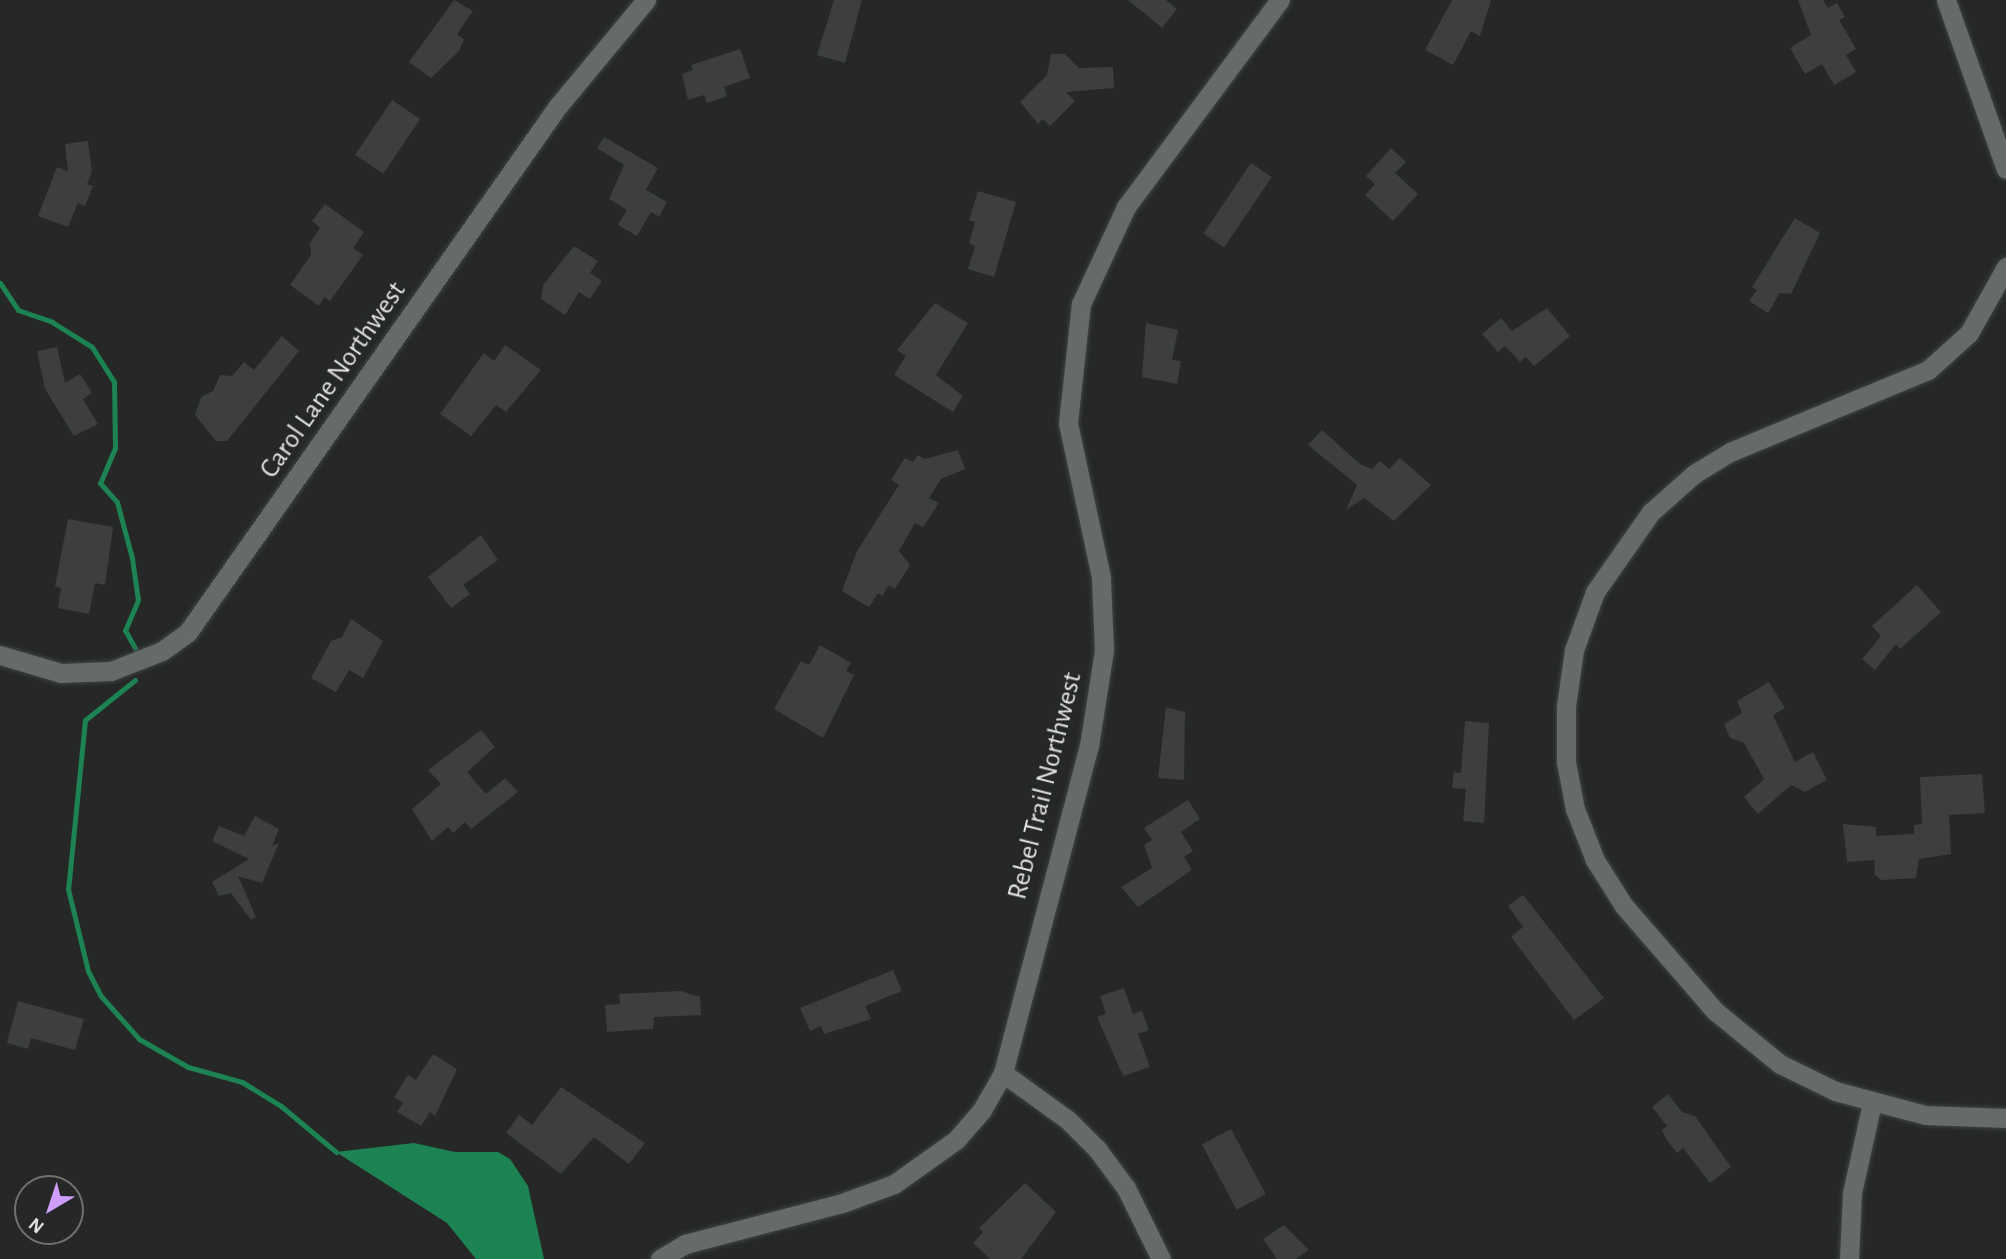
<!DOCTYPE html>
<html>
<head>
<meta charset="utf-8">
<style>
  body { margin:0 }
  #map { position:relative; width:2006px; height:1259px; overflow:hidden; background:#252826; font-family:"Alegreya Sans",sans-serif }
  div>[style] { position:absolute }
  .water>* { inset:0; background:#1d8352 }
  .stream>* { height:5px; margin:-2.5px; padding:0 2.5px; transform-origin:2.5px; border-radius:2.5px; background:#1d8352 }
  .building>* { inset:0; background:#3c3f3d; transform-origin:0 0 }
  .roads { filter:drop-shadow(0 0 2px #404341) drop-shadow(0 0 2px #404341) }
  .minor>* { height:19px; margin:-9.5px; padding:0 9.5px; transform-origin:9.5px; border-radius:9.5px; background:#666a68 }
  span { translate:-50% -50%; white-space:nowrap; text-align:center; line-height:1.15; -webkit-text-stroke:5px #252826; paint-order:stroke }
  .street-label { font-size:28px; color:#e0e2e1 }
  .north { position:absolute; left:14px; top:1175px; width:70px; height:70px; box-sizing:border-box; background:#252826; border:2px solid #707271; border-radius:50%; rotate:219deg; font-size:19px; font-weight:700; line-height:28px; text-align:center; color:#e0e2e1 }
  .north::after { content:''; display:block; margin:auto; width:24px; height:32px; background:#cf9eff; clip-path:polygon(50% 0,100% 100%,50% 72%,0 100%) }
</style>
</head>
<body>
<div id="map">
  <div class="water">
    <div style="clip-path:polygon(414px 1143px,455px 1152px,498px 1152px,510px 1159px,528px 1186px,544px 1259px,476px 1259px,447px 1223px,336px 1152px)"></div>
  </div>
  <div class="stream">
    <div style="left:0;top:283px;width:32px;rotate:56deg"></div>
    <div style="left:18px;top:310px;width:36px;rotate:19deg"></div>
    <div style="left:52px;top:322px;width:47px;rotate:32deg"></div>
    <div style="left:92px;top:347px;width:41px;rotate:57.8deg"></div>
    <div style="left:114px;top:382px;width:66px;rotate:89.1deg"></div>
    <div style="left:115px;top:448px;width:38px;rotate:113deg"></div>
    <div style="left:100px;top:483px;width:25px;rotate:48deg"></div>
    <div style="left:117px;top:502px;width:58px;rotate:75deg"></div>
    <div style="left:132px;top:558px;width:42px;rotate:81.9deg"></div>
    <div style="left:138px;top:600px;width:33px;rotate:113deg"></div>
    <div style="left:125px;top:630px;width:23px;rotate:61deg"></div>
    <div style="left:135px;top:680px;width:64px;rotate:141.3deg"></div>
    <div style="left:85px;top:720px;width:170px;rotate:95.7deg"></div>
    <div style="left:68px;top:889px;width:84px;rotate:76.3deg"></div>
    <div style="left:88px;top:971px;width:28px;rotate:63deg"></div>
    <div style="left:101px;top:996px;width:57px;rotate:48.5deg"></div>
    <div style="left:139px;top:1039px;width:56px;rotate:29.7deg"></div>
    <div style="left:188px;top:1067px;width:56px;rotate:15.5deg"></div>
    <div style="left:242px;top:1082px;width:46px;rotate:31.6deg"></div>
    <div style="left:281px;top:1106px;width:72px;rotate:39.9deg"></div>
  </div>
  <div class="building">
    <div style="clip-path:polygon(454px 0,473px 11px,457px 34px,464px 39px,459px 51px,431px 78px,409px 62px)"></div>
    <div style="clip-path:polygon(834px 0,862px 0,845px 63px,817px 55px)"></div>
    <div style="clip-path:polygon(1128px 0,1166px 0,1177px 9px,1162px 28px)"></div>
    <div style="clip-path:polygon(1452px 0,1491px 0,1480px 36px,1471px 31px,1453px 65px,1425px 50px)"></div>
    <div style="clip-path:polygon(1798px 0,1823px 0,1828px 8px,1837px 3px,1845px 17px,1839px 20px,1856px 49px,1846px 55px,1856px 72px,1834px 85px,1822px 64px,1805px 74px,1790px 48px,1811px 35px)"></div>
    <div style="clip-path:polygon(740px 49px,750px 78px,724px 87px,727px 96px,707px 103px,704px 95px,688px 100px,682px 74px,693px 70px,691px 65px)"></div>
    <div style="clip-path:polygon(1051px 54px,1065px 54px,1079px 68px,1113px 67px,1114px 88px,1066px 92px,1075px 101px,1050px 126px,1043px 119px,1038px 124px,1020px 102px,1047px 75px)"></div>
    <div style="left:392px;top:100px;width:34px;height:66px;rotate:34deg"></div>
    <div style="clip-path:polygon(604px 137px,658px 168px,646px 190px,667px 202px,659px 217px,651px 212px,637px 236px,618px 225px,627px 210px,609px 199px,624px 165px,597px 148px)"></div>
    <div style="clip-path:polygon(88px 141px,92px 172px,87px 184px,93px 186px,85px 206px,78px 203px,68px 227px,38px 216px,57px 167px,68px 171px,65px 144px)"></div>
    <div style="clip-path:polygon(1391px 148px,1406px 162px,1395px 173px,1418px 194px,1393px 221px,1365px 195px,1375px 184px,1366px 176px)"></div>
    <div style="left:1251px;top:163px;width:25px;height:85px;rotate:34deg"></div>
    <div style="clip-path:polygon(978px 191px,1016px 202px,994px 277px,968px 269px,975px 246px,969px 243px,975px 222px,969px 220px)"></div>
    <div style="clip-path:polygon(325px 204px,364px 232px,353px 248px,363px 255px,330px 301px,324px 297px,319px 306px,290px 285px,311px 255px,310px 243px,320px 228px,312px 221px)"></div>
    <div style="clip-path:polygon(1795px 218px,1820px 233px,1791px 294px,1780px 293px,1768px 313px,1749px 301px,1757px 290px,1752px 287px)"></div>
    <div style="clip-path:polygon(574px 246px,598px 261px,590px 273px,602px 281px,590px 299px,579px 292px,565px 315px,541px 299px,543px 285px)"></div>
    <div style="clip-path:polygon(935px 303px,968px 323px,936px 375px,963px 396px,953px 412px,894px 375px,906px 356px,897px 350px)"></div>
    <div style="clip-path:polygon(1547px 308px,1570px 336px,1534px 366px,1526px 357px,1520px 362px,1505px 346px,1498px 352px,1482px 334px,1501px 318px,1512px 331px)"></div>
    <div style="clip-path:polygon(1146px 323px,1178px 330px,1172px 360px,1181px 361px,1177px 384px,1142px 377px)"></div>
    <div style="clip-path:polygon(282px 336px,299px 351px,227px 441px,216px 441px,195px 415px,201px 397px,213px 391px,220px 375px,232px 376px,244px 362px,254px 370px)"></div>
    <div style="clip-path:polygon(505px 345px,541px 370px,506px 412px,496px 405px,471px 436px,440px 414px,484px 353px,494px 361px)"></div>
    <div style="clip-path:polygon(57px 347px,65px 383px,80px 374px,92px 393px,83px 399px,98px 424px,74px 436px,45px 389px,37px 351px)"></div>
    <div style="clip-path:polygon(1322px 430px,1360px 464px,1372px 469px,1380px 461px,1389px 469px,1400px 458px,1431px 485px,1394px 521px,1364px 498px,1346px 510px,1357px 485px,1308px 445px)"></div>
    <div style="clip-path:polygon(958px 450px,965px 469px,941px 479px,929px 498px,939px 503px,923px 527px,915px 523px,899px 551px,910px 565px,895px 589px,889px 585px,882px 596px,878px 593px,869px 607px,842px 591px,857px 551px,899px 485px,891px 480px,905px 458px,913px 462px,918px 455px,925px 459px)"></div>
    <div style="clip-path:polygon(68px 519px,113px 527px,105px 585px,95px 583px,89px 614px,58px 608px,61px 588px,55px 586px)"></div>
    <div style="clip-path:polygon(481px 535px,498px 560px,463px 585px,470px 594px,451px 608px,428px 577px)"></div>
    <div style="clip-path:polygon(1917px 585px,1941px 612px,1900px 649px,1896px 644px,1875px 670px,1862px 659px,1881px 636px,1872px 626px)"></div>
    <div style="clip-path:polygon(351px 619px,383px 641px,363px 678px,349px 670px,336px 692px,311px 678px,331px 641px,342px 637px)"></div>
    <div style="clip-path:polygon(820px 645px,851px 663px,846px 671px,854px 675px,823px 738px,774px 709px,801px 661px,809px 665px)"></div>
    <div style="clip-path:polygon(1769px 682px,1785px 708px,1773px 715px,1795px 762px,1813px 752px,1827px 780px,1805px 792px,1791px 785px,1758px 814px,1744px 797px,1764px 779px,1744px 743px,1730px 738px,1724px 724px,1742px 713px,1737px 701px)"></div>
    <div style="clip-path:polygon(1166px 707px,1185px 712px,1184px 780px,1158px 778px)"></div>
    <div style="clip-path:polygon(1465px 721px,1489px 723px,1484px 823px,1463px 821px,1466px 789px,1452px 788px,1454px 772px,1461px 773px)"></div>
    <div style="clip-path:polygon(481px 730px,495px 747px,467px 772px,486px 794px,505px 778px,518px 792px,471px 829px,465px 822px,453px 833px,448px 827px,432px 841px,412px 809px,441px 784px,428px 770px)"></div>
    <div style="clip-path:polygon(1982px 774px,1985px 813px,1949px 815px,1951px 854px,1919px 859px,1916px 878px,1881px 880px,1875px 875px,1874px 860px,1847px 862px,1843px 824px,1876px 827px,1876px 836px,1914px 834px,1914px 825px,1922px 824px,1920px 777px)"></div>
    <div style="clip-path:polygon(1188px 800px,1200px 819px,1181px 832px,1193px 851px,1184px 857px,1192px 870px,1138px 907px,1121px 887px,1152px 868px,1144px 845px,1152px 840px,1144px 828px)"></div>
    <div style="clip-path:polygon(255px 816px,279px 829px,272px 846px,279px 843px,262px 883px,238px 876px,256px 917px,251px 920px,231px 893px,219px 896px,212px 882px,249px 859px,212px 841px,219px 826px,244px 836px)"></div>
    <div style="clip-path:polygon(1523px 895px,1604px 998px,1574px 1020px,1511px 937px,1523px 927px,1508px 906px)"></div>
    <div style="clip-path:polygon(893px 970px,902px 991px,865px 1006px,871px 1019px,824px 1034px,821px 1026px,810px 1031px,800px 1008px)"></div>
    <div style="clip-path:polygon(1124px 988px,1133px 1014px,1142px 1011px,1149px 1030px,1138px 1034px,1150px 1067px,1123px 1076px,1097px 1017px,1106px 1014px,1100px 996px)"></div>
    <div style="clip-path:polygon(681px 991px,700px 997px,701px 1015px,654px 1017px,653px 1029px,607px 1032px,605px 1005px,620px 1004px,619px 994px)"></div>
    <div style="clip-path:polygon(18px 1001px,84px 1019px,75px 1050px,31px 1038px,28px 1049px,7px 1043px)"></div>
    <div style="clip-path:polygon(433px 1054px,457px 1069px,435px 1116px,430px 1112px,421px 1126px,397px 1112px,403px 1103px,394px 1097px,408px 1075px,416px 1080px)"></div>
    <div style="clip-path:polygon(561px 1087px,645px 1143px,629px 1164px,594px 1137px,561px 1174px,506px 1133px,519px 1115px,532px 1125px)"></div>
    <div style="clip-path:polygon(1668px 1094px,1682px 1112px,1695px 1116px,1731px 1167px,1710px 1183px,1683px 1148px,1677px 1153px,1666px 1139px,1662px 1130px,1667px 1126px,1652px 1107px)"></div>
    <div style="left:1231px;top:1129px;width:74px;height:33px;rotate:62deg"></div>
    <div style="clip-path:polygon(1025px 1183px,1056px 1212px,1021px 1259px,990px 1259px,973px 1243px,983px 1232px,979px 1228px)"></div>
    <div style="clip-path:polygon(1284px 1225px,1309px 1250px,1296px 1259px,1277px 1259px,1263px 1239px)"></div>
  </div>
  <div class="roads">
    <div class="minor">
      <div style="left:1946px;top:0;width:179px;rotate:70.5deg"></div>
      <div style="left:2006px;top:267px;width:76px;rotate:119.3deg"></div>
      <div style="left:1969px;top:333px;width:55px;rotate:137.9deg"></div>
      <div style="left:1928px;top:370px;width:214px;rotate:157.5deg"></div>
      <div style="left:1730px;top:452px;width:42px;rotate:148.6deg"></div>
      <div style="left:1694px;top:474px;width:57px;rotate:138.5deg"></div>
      <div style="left:1651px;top:512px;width:98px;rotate:125deg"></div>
      <div style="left:1595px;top:592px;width:62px;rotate:109.9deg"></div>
      <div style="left:1574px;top:650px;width:57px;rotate:98.1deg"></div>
      <div style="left:1566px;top:706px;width:56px;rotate:90deg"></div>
      <div style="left:1566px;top:762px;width:48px;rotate:79.2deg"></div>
      <div style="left:1575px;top:809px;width:55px;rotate:68.6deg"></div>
      <div style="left:1595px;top:860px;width:54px;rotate:57.8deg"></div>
      <div style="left:1624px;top:906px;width:139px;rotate:49.1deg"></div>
      <div style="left:1715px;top:1011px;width:84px;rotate:39.2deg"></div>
      <div style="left:1780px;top:1064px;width:61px;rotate:26.1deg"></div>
      <div style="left:1835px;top:1091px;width:93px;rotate:14.9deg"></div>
      <div style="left:1925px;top:1115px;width:81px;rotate:2.1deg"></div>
      <div style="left:0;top:655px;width:64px;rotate:16.4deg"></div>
      <div style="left:61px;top:673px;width:50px;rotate:-2.3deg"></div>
      <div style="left:111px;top:671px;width:55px;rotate:-21.4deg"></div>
      <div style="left:162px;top:651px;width:32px;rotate:-36deg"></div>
      <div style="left:188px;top:632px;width:643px;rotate:-54.88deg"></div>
      <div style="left:558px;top:106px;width:138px;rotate:-50.3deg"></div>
      <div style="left:1003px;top:1073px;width:80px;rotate:35.9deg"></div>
      <div style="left:1068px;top:1120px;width:41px;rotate:45deg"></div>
      <div style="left:1097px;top:1149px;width:49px;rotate:53.4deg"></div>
      <div style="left:1126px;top:1188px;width:79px;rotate:63.8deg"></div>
      <div style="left:660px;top:1259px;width:29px;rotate:-31deg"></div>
      <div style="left:685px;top:1244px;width:162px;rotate:-14.6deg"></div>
      <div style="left:842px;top:1203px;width:55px;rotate:-20.1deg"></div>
      <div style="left:894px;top:1184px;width:76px;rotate:-35.4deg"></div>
      <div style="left:956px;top:1140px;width:40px;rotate:-49deg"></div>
      <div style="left:982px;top:1110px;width:43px;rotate:-60.4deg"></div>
      <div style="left:1003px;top:1073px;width:338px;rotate:-75.3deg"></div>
      <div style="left:1089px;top:746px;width:97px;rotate:-81.1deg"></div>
      <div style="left:1104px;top:650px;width:73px;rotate:-92.4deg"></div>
      <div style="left:1101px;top:577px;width:157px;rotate:-102.1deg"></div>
      <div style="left:1068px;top:423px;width:120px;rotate:-83.8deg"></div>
      <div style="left:1081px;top:304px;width:107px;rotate:-65.1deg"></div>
      <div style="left:1126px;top:207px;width:258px;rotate:-53.4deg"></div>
      <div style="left:1849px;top:1259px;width:66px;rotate:-87.4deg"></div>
      <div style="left:1852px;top:1193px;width:92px;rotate:-77.5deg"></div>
    </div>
  </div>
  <div class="street-label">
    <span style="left:333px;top:380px;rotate:-55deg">Carol Lane Northwest</span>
    <span style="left:1045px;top:786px;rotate:-76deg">Rebel Trail Northwest</span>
  </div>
  <div class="north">N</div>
</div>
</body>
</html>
